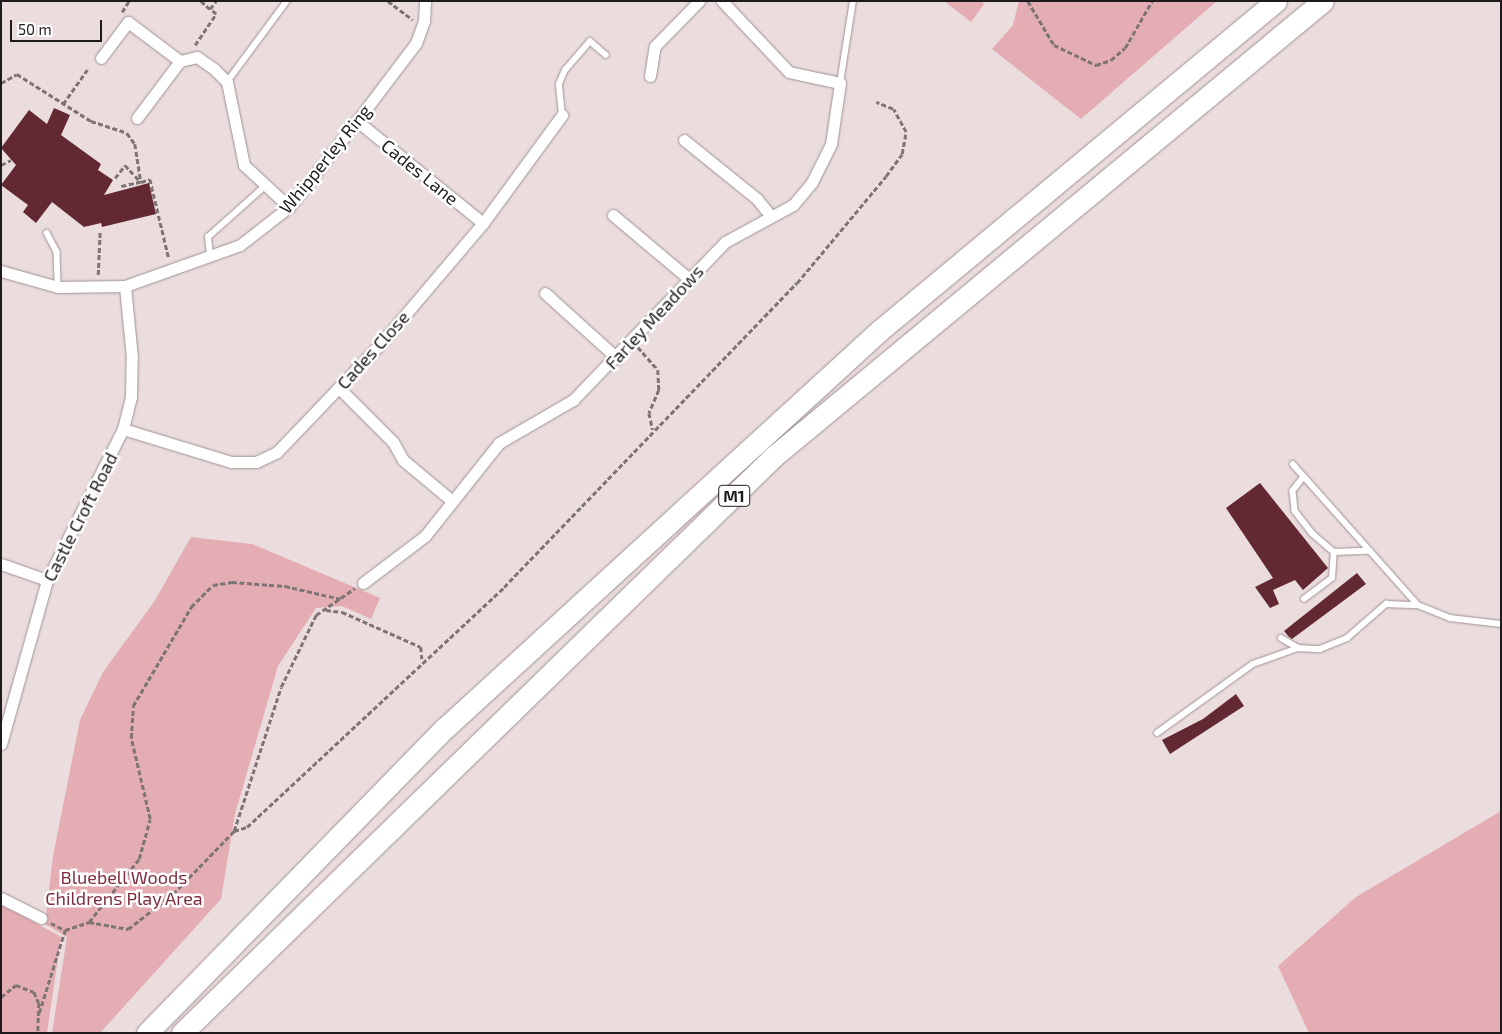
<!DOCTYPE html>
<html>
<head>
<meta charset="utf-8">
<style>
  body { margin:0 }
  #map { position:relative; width:1502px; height:1034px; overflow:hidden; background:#ebdcdd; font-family:"Exo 2",sans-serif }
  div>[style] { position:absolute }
  .green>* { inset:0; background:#e4adb3 }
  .building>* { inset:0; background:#622933 }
  .path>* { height:2.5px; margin-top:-1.25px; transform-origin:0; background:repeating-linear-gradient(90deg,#7e7475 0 5px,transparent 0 7.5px) }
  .roads { filter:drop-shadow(0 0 1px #9f9293) drop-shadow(0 0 1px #9f9293) }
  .lane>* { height:5.5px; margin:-2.75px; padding:0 2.75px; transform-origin:2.75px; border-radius:2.75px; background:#fff }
  .street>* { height:11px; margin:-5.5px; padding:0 5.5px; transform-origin:5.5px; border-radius:5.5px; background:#fff }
  .highway>* { height:21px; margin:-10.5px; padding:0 10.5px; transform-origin:10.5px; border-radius:10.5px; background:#fff }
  span { translate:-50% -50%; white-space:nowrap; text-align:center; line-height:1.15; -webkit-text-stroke:5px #fff; paint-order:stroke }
  .shield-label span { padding:1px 4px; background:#fff; border:1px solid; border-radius:4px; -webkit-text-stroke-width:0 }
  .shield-label { font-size:16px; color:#1f1a1b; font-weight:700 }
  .street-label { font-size:18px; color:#1f1a1b }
  .park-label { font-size:18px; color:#7f2e3f }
  .frame { position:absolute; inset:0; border:2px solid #1f1a1b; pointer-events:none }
  .scale { position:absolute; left:10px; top:20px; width:92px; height:22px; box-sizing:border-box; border:2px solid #1f1a1b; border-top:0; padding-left:6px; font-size:15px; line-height:18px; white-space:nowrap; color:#1f1a1b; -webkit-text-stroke:4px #fff; paint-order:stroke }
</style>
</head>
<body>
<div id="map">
  <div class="green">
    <div style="clip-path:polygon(944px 1px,981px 1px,984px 4px,971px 22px)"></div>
    <div style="clip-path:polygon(1019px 1px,1217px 1px,1081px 119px,992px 49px,1013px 25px)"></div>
    <div style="clip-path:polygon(191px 537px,252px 544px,380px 598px,371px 619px,342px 606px,316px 608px,278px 666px,235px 814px,221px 899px,100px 1033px,52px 1033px,67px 937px,45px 924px,53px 856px,80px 720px,103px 672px,154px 602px)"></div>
    <div style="clip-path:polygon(1501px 811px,1501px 1033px,1309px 1033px,1278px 966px,1356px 897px)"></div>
    <div style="clip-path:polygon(1px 904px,61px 937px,47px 1033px,1px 1033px)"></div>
  </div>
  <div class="building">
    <div style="clip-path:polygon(54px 108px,70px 115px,61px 135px,101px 164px,98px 170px,113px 180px,104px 195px,149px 183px,156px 214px,102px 227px,101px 223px,84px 227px,52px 202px,36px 223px,23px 212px,28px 205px,1px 185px,16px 165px,1px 148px,29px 110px,47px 124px)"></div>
    <div style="clip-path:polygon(1260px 483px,1328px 568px,1303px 590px,1295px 580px,1273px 590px,1279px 604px,1270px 608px,1255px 587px,1273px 578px,1226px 508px)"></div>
    <div style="clip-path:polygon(1357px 573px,1366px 584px,1292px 639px,1289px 637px,1284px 631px)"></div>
    <div style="clip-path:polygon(1236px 694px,1244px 706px,1170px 754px,1162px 740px,1203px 719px)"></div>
  </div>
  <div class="path">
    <div style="left:201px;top:1px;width:12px;rotate:42deg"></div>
    <div style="left:388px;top:1px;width:31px;rotate:37deg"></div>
    <div style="left:1028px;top:1px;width:51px;rotate:59.4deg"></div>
    <div style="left:1054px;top:45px;width:47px;rotate:25.5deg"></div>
    <div style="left:1096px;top:65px;width:16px;rotate:-18deg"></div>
    <div style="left:1111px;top:60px;width:18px;rotate:-41deg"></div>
    <div style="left:1125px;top:48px;width:54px;rotate:-60.1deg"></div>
    <div style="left:122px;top:12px;width:13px;rotate:-58deg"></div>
    <div style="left:195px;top:45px;width:37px;rotate:-56deg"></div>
    <div style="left:216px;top:14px;width:8px;rotate:-140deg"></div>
    <div style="left:210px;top:9px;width:10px;rotate:-53deg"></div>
    <div style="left:1px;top:83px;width:18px;rotate:-29deg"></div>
    <div style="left:17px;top:74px;width:88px;rotate:32.4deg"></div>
    <div style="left:91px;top:121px;width:38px;rotate:18deg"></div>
    <div style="left:127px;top:133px;width:14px;rotate:54deg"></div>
    <div style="left:135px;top:144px;width:38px;rotate:81deg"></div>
    <div style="left:141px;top:182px;width:22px;rotate:167deg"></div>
    <div style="left:63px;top:104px;width:42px;rotate:-54.8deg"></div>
    <div style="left:1px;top:165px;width:11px;rotate:-27deg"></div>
    <div style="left:115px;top:178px;width:16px;rotate:-52deg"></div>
    <div style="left:125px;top:165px;width:23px;rotate:47deg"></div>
    <div style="left:141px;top:182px;width:9px;rotate:-18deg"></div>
    <div style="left:150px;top:179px;width:82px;rotate:76.6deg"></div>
    <div style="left:98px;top:275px;width:45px;rotate:-87.5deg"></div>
    <div style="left:638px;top:347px;width:30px;rotate:49deg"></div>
    <div style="left:658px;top:370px;width:20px;rotate:87deg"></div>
    <div style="left:659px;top:390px;width:25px;rotate:113deg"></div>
    <div style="left:649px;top:413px;width:17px;rotate:77deg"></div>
    <div style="left:326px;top:610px;width:16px;rotate:7deg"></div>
    <div style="left:342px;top:612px;width:86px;rotate:23.9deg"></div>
    <div style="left:421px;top:647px;width:12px;rotate:85deg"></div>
    <div style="left:234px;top:831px;width:151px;rotate:-71.9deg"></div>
    <div style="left:281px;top:687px;width:80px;rotate:-64.1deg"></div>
    <div style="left:316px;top:615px;width:47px;rotate:-34.7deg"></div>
    <div style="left:89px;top:922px;width:80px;rotate:-51.6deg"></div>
    <div style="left:139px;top:859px;width:41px;rotate:-74.6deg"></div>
    <div style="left:150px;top:819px;width:83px;rotate:-103.2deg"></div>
    <div style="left:131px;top:738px;width:32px;rotate:-86deg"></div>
    <div style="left:133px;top:706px;width:115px;rotate:-59.6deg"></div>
    <div style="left:191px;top:607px;width:31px;rotate:-45deg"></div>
    <div style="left:213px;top:585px;width:19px;rotate:-9deg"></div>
    <div style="left:232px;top:582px;width:53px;rotate:4.3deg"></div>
    <div style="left:285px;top:586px;width:57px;rotate:13.1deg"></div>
    <div style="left:51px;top:923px;width:16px;rotate:27deg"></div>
    <div style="left:65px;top:930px;width:25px;rotate:-18deg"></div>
    <div style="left:89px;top:922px;width:40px;rotate:10deg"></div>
    <div style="left:128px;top:929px;width:57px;rotate:-37.9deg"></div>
    <div style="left:173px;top:894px;width:88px;rotate:-45.9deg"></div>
    <div style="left:234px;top:831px;width:14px;rotate:-17deg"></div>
    <div style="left:247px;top:827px;width:352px;rotate:-43deg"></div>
    <div style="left:504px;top:587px;width:422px;rotate:-46.1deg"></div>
    <div style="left:797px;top:283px;width:139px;rotate:-50.2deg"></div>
    <div style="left:886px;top:176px;width:27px;rotate:-54deg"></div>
    <div style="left:902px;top:154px;width:22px;rotate:-80deg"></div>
    <div style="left:906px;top:132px;width:26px;rotate:-119deg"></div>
    <div style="left:893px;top:109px;width:18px;rotate:-158deg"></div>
    <div style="left:1px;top:997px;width:19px;rotate:-39deg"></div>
    <div style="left:16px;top:985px;width:19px;rotate:21deg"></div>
    <div style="left:34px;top:992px;width:12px;rotate:66deg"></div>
    <div style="left:39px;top:1003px;width:30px;rotate:92deg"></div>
    <div style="left:39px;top:1013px;width:87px;rotate:-72.6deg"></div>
  </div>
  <div class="roads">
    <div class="lane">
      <div style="left:227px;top:82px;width:101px;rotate:-53.5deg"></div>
      <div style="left:840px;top:83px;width:83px;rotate:-81deg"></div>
      <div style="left:562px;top:115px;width:31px;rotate:-96deg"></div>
      <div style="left:559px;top:84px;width:15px;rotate:-67deg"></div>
      <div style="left:565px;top:70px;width:38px;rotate:-49deg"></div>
      <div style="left:590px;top:41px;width:21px;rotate:41deg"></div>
      <div style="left:47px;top:233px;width:21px;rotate:62deg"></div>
      <div style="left:57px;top:252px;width:35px;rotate:88deg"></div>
      <div style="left:210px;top:256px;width:19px;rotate:-96deg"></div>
      <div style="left:208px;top:237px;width:76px;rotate:-41.8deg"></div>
      <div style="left:1293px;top:464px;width:188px;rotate:48.4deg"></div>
      <div style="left:1304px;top:477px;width:18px;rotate:128deg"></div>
      <div style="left:1293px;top:491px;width:20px;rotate:84deg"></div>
      <div style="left:1295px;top:511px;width:28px;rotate:52deg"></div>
      <div style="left:1312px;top:533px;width:29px;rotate:41deg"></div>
      <div style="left:1334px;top:552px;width:33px;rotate:-2deg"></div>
      <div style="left:1304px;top:599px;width:35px;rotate:-37deg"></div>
      <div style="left:1332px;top:578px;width:26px;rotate:-86deg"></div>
      <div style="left:1281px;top:638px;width:20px;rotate:30deg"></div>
      <div style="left:1298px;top:648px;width:22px;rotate:3deg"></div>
      <div style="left:1320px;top:649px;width:29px;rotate:-22deg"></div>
      <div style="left:1347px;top:638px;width:52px;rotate:-41.1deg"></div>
      <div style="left:1386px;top:604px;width:32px;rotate:2deg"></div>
      <div style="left:1418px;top:605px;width:35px;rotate:22deg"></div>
      <div style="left:1450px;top:618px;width:51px;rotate:6.7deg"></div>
      <div style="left:1157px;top:733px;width:118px;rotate:-35.7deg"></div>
      <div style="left:1253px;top:664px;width:48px;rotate:-19.6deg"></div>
    </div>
    <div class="street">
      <div style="left:101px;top:58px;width:45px;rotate:-53.1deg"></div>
      <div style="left:128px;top:22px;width:65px;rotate:36.9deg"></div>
      <div style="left:180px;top:61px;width:17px;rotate:-13deg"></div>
      <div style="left:197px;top:57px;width:21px;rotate:35deg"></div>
      <div style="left:214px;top:69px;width:18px;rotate:45deg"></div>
      <div style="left:227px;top:82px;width:85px;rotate:78.4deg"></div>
      <div style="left:244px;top:165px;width:62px;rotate:43deg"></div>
      <div style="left:650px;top:76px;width:30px;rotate:-81deg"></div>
      <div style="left:655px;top:46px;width:63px;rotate:-45.6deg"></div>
      <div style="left:137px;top:118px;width:71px;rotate:-53deg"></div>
      <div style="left:357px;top:121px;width:162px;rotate:39deg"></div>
      <div style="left:684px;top:140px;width:94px;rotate:38.9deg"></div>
      <div style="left:757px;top:199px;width:22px;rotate:51deg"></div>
      <div style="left:613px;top:215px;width:99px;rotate:40.1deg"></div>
      <div style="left:1px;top:271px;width:59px;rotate:15.7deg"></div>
      <div style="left:58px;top:287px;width:67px;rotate:-0.9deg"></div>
      <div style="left:125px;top:286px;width:122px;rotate:-19.6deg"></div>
      <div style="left:240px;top:245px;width:62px;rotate:-37.8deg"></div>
      <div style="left:289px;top:207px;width:110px;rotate:-51.7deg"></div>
      <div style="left:357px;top:121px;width:98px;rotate:-52.9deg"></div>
      <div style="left:416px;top:43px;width:23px;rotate:-70deg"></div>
      <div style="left:424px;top:21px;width:20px;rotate:-87deg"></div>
      <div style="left:545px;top:293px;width:97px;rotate:42.1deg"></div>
      <div style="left:339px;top:388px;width:76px;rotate:45deg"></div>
      <div style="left:393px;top:442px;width:21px;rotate:61deg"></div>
      <div style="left:403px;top:460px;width:64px;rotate:39.9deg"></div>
      <div style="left:123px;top:429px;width:113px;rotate:17deg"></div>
      <div style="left:231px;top:462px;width:25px"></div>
      <div style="left:256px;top:462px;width:23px;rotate:-25deg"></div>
      <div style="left:277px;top:452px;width:152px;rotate:-46.3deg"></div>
      <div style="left:382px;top:342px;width:156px;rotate:-49.7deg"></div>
      <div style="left:483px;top:223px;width:134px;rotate:-53.8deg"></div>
      <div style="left:1px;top:564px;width:49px;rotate:19.2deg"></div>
      <div style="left:363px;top:583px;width:78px;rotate:-37.2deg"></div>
      <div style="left:425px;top:536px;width:119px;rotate:-51.5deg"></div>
      <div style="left:499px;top:443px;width:86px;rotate:-30.2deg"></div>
      <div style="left:573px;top:400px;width:219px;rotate:-46.1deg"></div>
      <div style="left:725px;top:242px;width:77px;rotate:-28.6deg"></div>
      <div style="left:793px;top:205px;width:30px;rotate:-50deg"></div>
      <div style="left:812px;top:182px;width:42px;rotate:-63.4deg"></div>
      <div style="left:831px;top:144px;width:62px;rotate:-81.6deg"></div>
      <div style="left:840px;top:83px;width:52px;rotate:-167.8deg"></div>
      <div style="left:789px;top:72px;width:98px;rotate:-133.3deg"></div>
      <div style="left:1px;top:744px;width:170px;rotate:-74.3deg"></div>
      <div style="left:47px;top:580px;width:169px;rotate:-63.3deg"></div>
      <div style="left:123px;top:429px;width:33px;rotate:-76deg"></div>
      <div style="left:131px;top:397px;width:39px;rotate:-89deg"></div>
      <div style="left:132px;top:358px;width:72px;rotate:-95.6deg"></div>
      <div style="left:1px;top:898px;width:45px;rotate:26.6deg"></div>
    </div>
    <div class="highway">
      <div style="left:147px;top:1033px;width:426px;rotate:-45.7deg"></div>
      <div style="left:445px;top:728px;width:588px;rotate:-42.45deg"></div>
      <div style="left:879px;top:331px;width:516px;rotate:-39.73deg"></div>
      <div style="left:182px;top:1033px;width:825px;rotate:-44.26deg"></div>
      <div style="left:773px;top:457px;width:714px;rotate:-39.66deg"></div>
    </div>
  </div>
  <div class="shield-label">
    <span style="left:734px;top:496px">M1</span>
  </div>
  <div class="street-label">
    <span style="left:325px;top:159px;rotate:-51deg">Whipperley Ring</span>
    <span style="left:420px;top:172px;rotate:39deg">Cades Lane</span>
    <span style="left:654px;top:317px;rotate:-47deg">Farley Meadows</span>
    <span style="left:373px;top:350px;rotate:-48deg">Cades Close</span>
    <span style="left:80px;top:517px;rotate:-63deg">Castle Croft Road</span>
  </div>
  <div class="park-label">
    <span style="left:124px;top:888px">Bluebell Woods<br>Childrens Play Area</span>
  </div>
  <div class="frame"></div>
  <div class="scale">50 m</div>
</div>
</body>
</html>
